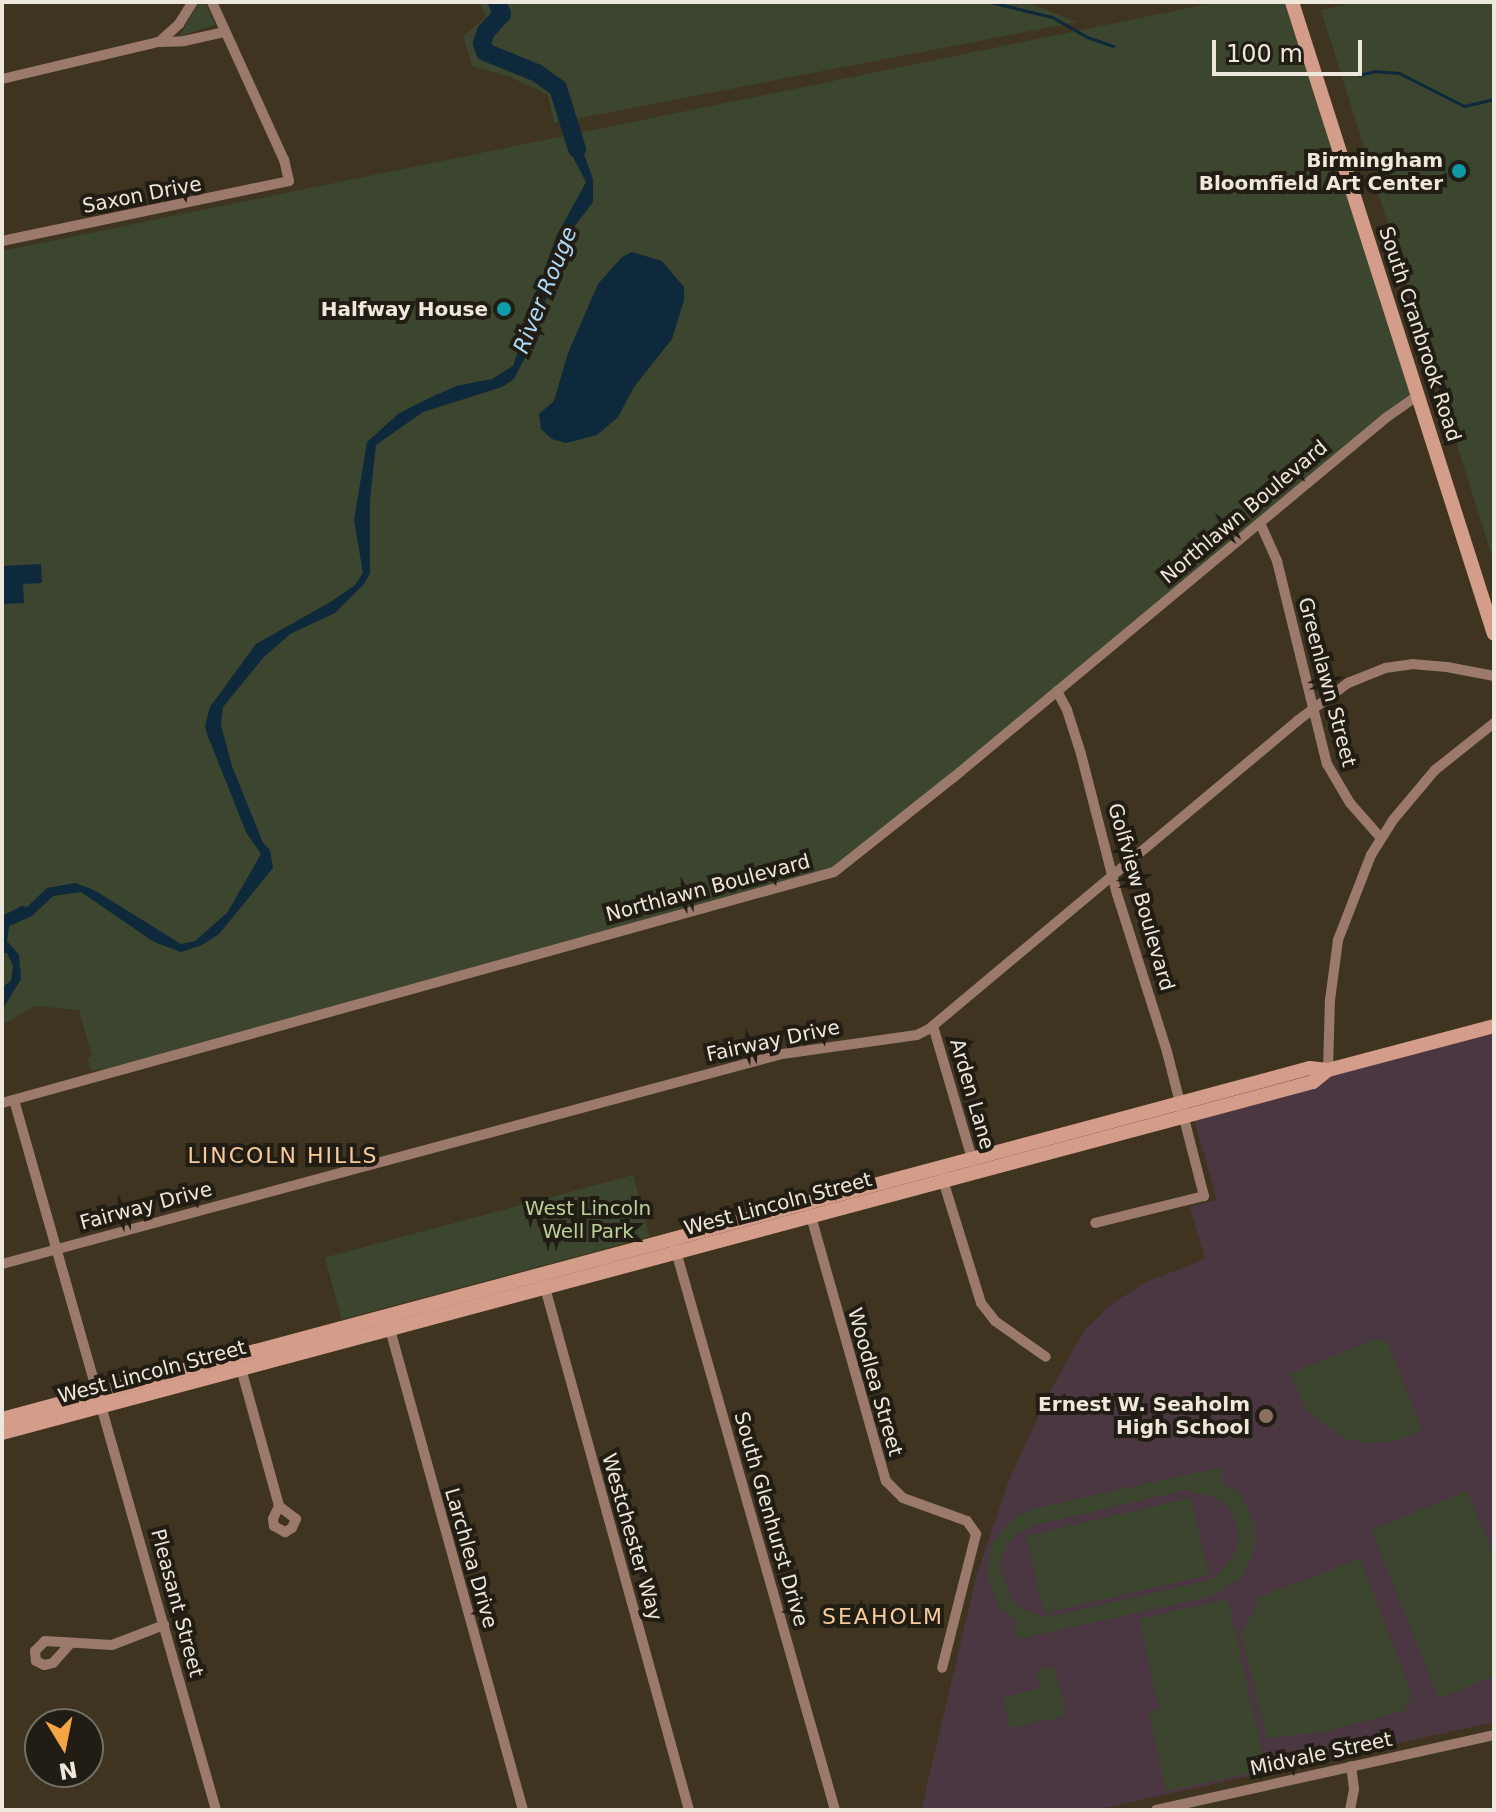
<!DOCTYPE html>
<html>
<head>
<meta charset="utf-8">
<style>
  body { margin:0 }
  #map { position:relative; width:1496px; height:1812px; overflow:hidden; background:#3f3420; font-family:"DejaVu Sans",sans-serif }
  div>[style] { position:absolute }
  .education>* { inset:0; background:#4a3741 }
  .green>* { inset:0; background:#3c452d; transform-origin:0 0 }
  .water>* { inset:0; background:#0e293b }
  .stream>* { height:3px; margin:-1.5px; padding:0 1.5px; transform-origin:1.5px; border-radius:1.5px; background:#0e293b }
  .river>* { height:18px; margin:-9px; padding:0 9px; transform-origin:9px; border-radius:9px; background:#0e293b }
  .street>* { height:10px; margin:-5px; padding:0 5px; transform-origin:5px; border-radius:5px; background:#9b796b }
  .secondary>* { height:14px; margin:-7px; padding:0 7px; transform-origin:7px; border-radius:7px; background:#d49d89 }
  .dots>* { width:22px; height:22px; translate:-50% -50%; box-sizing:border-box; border:4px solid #221d14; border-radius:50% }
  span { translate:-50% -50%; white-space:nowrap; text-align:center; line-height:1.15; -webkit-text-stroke:8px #221d14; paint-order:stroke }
  .poi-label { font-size:20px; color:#eee7db; font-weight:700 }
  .right { translate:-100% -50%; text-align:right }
  .street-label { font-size:20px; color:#eee7db }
  .park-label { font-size:20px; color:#bbcf99 }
  .water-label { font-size:22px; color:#aed9f7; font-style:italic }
  .neighbourhood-label { font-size:22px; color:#f8cb9c; letter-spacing:2px }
  .frame { position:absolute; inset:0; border:4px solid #eee7db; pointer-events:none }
  .north { position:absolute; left:24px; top:1708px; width:80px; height:80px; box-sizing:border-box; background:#221d14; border:2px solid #746e64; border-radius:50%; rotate:170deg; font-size:22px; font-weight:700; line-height:32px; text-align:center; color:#eee7db }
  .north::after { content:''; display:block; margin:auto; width:28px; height:36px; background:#f3a443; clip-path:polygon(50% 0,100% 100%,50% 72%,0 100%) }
  .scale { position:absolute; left:1212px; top:40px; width:150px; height:36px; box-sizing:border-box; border:4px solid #eee7db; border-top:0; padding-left:10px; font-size:24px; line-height:28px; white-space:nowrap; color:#eee7db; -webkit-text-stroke:6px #221d14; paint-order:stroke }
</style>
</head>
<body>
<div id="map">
  <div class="education">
    <div style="clip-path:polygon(1494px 1027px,1494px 1722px,1095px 1810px,921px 1810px,977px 1574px,1009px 1480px,1048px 1395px,1084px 1331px,1108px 1307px,1144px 1283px,1205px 1259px,1190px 1207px,1217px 1200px,1190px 1106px)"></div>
  </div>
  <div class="green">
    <div style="clip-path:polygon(199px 2px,205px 2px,215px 25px,180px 36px)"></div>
    <div style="clip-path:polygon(450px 2px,1027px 2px,1077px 22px,554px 123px,548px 95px,510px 77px,472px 66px,463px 36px,486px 17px,481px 5px)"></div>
    <div style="clip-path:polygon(1218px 2px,1290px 2px,1413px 397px,839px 873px,182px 1055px,91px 1071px,88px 1058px,92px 1056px,79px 1010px,35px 1006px,2px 1025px,2px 251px)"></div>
    <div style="clip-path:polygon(1357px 2px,1494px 2px,1494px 563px,1321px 10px)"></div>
    <div style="left:633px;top:1175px;width:64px;height:319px;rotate:75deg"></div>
    <div style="clip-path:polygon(1377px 1338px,1388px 1343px,1422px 1431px,1397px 1441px,1372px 1443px,1345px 1439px,1316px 1419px,1304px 1405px,1290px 1374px)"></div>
    <div style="clip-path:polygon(evenodd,1222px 1467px,1222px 1482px,1239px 1492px,1255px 1523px,1254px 1552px,1241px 1578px,1213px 1596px,1018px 1639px,1014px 1624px,1018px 1622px,1000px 1609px,987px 1577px,991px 1545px,1014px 1518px,1032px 1509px,1222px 1467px,1186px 1490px,1217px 1498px,1228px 1507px,1235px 1520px,1239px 1536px,1236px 1552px,1219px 1574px,1207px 1581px,1057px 1615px,1042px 1616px,1023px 1609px,1010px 1597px,999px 1565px,1006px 1547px,1017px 1534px,1031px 1526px,1186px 1490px)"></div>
    <div style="clip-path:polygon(1467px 1491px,1494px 1557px,1494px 1676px,1439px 1699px,1371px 1530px)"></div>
    <div style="left:1191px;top:1498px;width:79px;height:169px;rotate:77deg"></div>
    <div style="clip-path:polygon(1360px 1559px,1412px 1695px,1404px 1711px,1322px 1732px,1267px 1738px,1241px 1633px,1262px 1596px)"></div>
    <div style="clip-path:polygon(1228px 1599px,1266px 1770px,1166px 1791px,1149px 1712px,1159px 1709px,1139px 1619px)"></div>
    <div style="clip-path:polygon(1055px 1667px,1066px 1716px,1010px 1728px,1003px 1697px,1041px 1688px,1037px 1670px)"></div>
  </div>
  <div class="water">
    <div style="clip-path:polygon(574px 127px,593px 179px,593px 202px,568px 235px,528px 352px,514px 379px,502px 387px,423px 412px,376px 445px,370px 500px,370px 573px,364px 584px,335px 613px,290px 634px,263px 658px,223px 707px,221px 725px,232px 766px,263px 843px,270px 850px,273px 868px,219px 934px,202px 945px,181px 952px,154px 942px,81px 892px,53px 896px,32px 916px,9px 926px,7px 941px,19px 955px,21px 979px,2px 1010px,2px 987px,11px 981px,13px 966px,7px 953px,2px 953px,2px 916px,22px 906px,27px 907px,47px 888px,75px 883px,94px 890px,181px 944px,195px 941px,227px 913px,261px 854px,246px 832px,207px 734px,205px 726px,210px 707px,256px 644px,332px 601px,355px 585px,363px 573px,354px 520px,367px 442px,398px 414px,421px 402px,456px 386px,492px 379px,513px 366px,556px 237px,586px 182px,572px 155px,569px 129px)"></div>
    <div style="clip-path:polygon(632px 252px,662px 261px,684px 287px,684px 300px,672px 339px,634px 387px,618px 417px,597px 435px,566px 443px,552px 439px,541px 429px,539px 414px,554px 401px,568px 353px,598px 284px,622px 257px)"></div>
    <div style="clip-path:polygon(41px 564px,42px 583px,23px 584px,24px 603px,3px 604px,2px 566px)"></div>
  </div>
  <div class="stream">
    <div style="left:990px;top:2px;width:64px;rotate:13.6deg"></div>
    <div style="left:1052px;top:17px;width:40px;rotate:29.7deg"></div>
    <div style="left:1087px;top:37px;width:28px;rotate:19deg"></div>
    <div style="left:1359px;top:75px;width:16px;rotate:-14deg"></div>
    <div style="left:1375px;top:71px;width:24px;rotate:5deg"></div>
    <div style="left:1399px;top:73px;width:73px;rotate:26.9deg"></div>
    <div style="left:1464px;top:106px;width:31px;rotate:-13deg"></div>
  </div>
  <div class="river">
    <div style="left:497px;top:2px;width:13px;rotate:67deg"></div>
    <div style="left:502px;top:14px;width:24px;rotate:132deg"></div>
    <div style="left:486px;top:32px;width:12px;rotate:110deg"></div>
    <div style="left:482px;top:43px;width:9px;rotate:72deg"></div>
    <div style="left:485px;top:52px;width:56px;rotate:22deg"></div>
    <div style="left:537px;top:73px;width:26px;rotate:36deg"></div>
    <div style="left:558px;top:88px;width:64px;rotate:72.7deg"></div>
  </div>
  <div class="street">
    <div style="left:161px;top:42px;width:23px;rotate:-2deg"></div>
    <div style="left:184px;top:41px;width:42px;rotate:-12.4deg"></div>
    <div style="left:2px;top:79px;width:161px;rotate:-13.3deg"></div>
    <div style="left:159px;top:42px;width:27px;rotate:-42deg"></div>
    <div style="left:179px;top:24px;width:26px;rotate:-58deg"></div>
    <div style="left:2px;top:241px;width:293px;rotate:-11.8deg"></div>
    <div style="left:289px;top:181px;width:22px;rotate:-103deg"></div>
    <div style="left:284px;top:160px;width:174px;rotate:-114.5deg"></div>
    <div style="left:1260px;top:523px;width:42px;rotate:65.9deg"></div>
    <div style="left:1277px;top:561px;width:209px;rotate:76.2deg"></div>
    <div style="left:1327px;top:764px;width:45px;rotate:59.5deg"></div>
    <div style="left:1350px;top:803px;width:47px;rotate:48.5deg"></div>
    <div style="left:1057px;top:691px;width:21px;rotate:62deg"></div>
    <div style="left:1067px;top:710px;width:46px;rotate:72.3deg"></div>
    <div style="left:1081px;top:754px;width:145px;rotate:75.6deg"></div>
    <div style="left:1117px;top:894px;width:166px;rotate:72.4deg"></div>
    <div style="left:1167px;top:1052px;width:149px;rotate:75.6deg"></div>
    <div style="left:1204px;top:1196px;width:112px;rotate:166.1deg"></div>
    <div style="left:933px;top:1026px;width:142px;rotate:73.6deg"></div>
    <div style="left:1328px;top:1070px;width:70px;rotate:-88.4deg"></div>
    <div style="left:1330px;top:1000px;width:61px;rotate:-82.4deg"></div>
    <div style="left:1338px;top:940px;width:91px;rotate:-68.8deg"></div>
    <div style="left:1371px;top:855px;width:41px;rotate:-57.8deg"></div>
    <div style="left:1393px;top:820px;width:65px;rotate:-50deg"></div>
    <div style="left:1435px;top:770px;width:75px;rotate:-38.5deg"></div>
    <div style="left:14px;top:1100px;width:738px;rotate:74.12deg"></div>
    <div style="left:2px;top:1103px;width:863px;rotate:-15.52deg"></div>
    <div style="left:834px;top:872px;width:161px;rotate:-38.4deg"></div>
    <div style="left:960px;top:772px;width:555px;rotate:-39.74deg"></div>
    <div style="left:1387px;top:417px;width:39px;rotate:-35deg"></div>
    <div style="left:942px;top:1177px;width:132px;rotate:72.8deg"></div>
    <div style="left:981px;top:1303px;width:23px;rotate:52deg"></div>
    <div style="left:995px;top:1321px;width:62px;rotate:35.2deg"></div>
    <div style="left:810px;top:1213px;width:279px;rotate:74.2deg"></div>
    <div style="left:886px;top:1481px;width:24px;rotate:45deg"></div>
    <div style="left:903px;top:1498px;width:68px;rotate:19.8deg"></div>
    <div style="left:967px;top:1521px;width:16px;rotate:55deg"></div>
    <div style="left:976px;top:1534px;width:138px;rotate:104.2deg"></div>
    <div style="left:675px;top:1248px;width:584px;rotate:74.11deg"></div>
    <div style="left:2px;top:1264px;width:808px;rotate:-15.07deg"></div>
    <div style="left:782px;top:1054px;width:136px;rotate:-8deg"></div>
    <div style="left:917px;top:1035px;width:13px;rotate:-27deg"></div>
    <div style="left:929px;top:1029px;width:480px;rotate:-39.9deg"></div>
    <div style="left:1297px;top:721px;width:64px;rotate:-36.7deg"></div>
    <div style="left:1348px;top:683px;width:40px;rotate:-22deg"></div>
    <div style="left:1385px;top:668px;width:27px;rotate:-8deg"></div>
    <div style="left:1412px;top:664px;width:35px;rotate:5deg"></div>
    <div style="left:1447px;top:667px;width:48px;rotate:10.8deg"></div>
    <div style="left:544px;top:1284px;width:546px;rotate:74.59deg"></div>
    <div style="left:388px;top:1322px;width:506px;rotate:74.54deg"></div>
    <div style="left:240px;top:1365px;width:146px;rotate:74.5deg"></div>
    <div style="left:279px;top:1506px;width:14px;rotate:115deg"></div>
    <div style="left:273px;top:1519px;width:7px;rotate:82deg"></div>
    <div style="left:274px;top:1526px;width:13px;rotate:29deg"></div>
    <div style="left:285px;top:1532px;width:8px;rotate:-30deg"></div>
    <div style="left:292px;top:1528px;width:10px;rotate:-66deg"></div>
    <div style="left:296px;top:1519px;width:21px;rotate:-143deg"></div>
    <div style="left:70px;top:1644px;width:25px;rotate:132deg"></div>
    <div style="left:53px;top:1663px;width:9px;rotate:167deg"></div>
    <div style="left:44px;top:1665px;width:9px;rotate:-153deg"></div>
    <div style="left:36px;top:1661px;width:10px;rotate:-96deg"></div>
    <div style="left:35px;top:1651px;width:14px;rotate:-45deg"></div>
    <div style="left:45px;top:1641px;width:67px;rotate:3.4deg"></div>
    <div style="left:112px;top:1645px;width:56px;rotate:-21deg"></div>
    <div style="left:1156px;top:1810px;width:346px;rotate:-12.5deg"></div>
    <div style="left:1350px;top:1810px;width:21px;rotate:-79deg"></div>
    <div style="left:1354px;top:1789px;width:23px;rotate:-97deg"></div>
  </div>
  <div class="secondary">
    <div style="left:1292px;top:2px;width:663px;rotate:72.28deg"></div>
    <div style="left:2px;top:1419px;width:1354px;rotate:-15.02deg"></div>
    <div style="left:1310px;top:1068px;width:18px;rotate:6deg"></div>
    <div style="left:1328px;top:1070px;width:172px;rotate:-14.8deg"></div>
    <div style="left:2px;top:1433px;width:1357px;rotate:-14.99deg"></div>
    <div style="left:1313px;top:1082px;width:19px;rotate:-39deg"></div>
  </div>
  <div class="dots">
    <div style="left:1459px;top:171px;background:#0f9aa8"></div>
    <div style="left:504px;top:309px;background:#0f9aa8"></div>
    <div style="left:1266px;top:1416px;background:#8d6e63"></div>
  </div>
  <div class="poi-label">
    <span class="right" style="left:1443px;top:172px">Birmingham<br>Bloomfield Art Center</span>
    <span class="right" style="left:488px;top:309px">Halfway House</span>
    <span class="right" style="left:1250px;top:1416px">Ernest W. Seaholm<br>High School</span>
  </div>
  <div class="street-label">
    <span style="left:142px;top:195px;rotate:-11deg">Saxon Drive</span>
    <span style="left:1420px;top:334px;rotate:72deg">South Cranbrook Road</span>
    <span style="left:1244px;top:512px;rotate:-40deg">Northlawn Boulevard</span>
    <span style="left:1327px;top:682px;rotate:75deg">Greenlawn Street</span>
    <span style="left:708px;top:888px;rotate:-15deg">Northlawn Boulevard</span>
    <span style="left:1141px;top:897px;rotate:74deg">Golfview Boulevard</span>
    <span style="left:773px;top:1041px;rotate:-12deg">Fairway Drive</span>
    <span style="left:972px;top:1094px;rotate:74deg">Arden Lane</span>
    <span style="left:778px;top:1204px;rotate:-15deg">West Lincoln Street</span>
    <span style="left:146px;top:1206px;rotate:-15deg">Fairway Drive</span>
    <span style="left:152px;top:1372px;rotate:-15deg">West Lincoln Street</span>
    <span style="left:875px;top:1382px;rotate:74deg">Woodlea Street</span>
    <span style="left:771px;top:1519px;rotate:74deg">South Glenhurst Drive</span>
    <span style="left:632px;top:1537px;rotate:74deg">Westchester Way</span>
    <span style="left:471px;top:1558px;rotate:74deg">Larchlea Drive</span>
    <span style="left:177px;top:1603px;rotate:75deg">Pleasant Street</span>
    <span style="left:1321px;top:1754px;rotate:-12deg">Midvale Street</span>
  </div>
  <div class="park-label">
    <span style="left:588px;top:1220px">West Lincoln<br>Well Park</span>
  </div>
  <div class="water-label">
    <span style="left:545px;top:290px;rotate:-68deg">River Rouge</span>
  </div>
  <div class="neighbourhood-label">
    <span style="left:283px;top:1156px">LINCOLN HILLS</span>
    <span style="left:883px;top:1617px">SEAHOLM</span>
  </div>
  <div class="frame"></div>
  <div class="north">N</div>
  <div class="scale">100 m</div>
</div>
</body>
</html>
